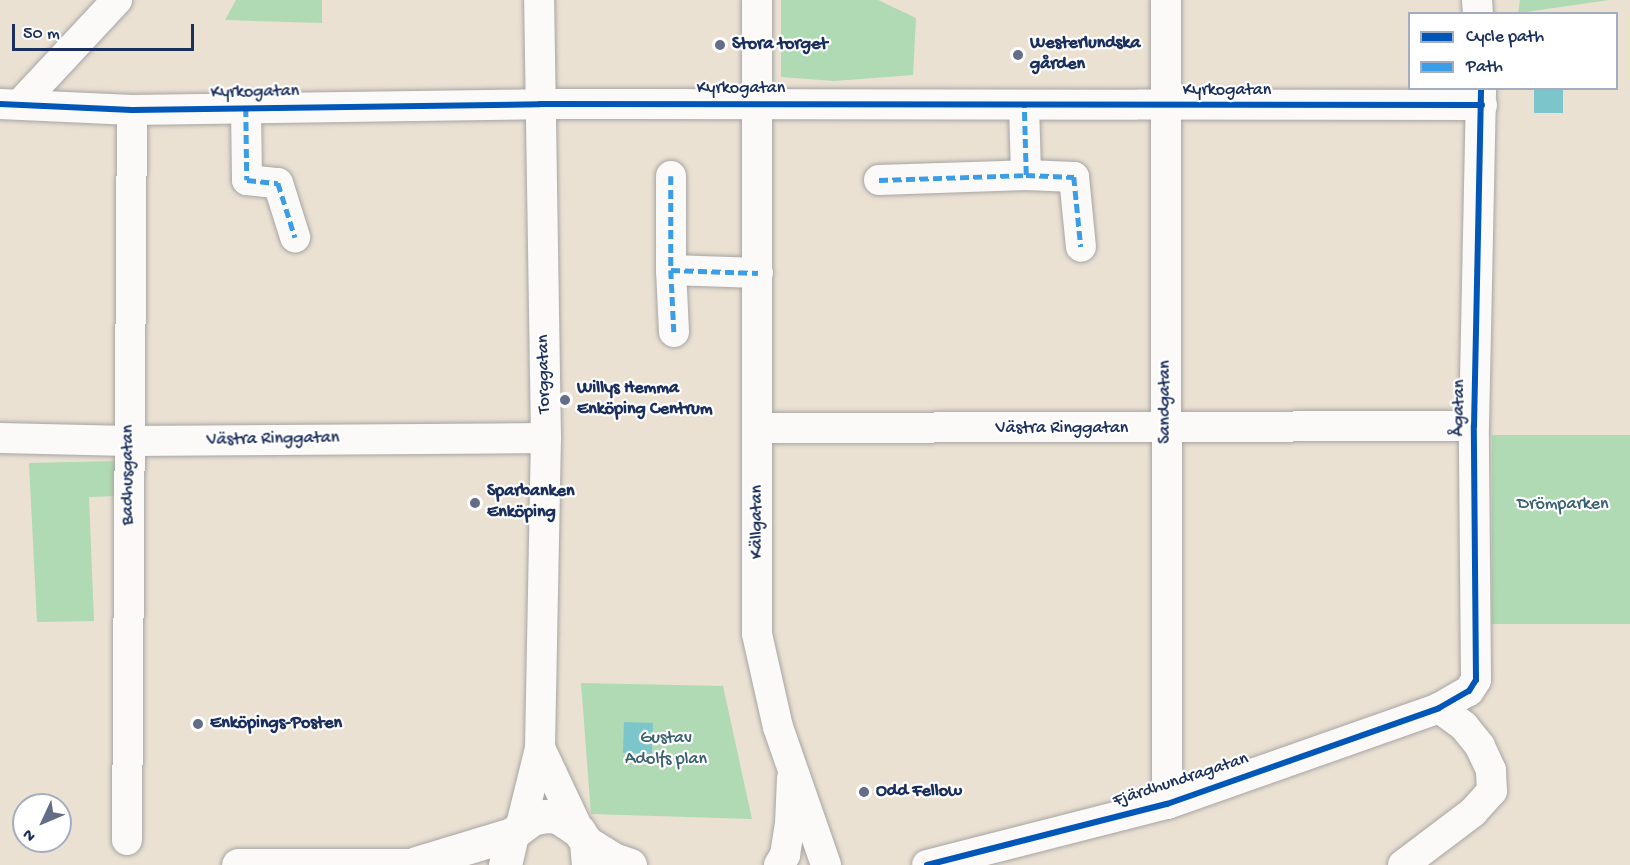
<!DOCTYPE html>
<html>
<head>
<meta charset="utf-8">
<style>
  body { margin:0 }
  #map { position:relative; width:1630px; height:865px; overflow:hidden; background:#eae1d3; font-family:"Gochi Hand",sans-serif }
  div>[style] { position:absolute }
  .green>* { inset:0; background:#afdab3; transform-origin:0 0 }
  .water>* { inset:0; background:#7cc6cb; transform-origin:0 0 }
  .roads { filter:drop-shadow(0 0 2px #a7a4a3) drop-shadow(0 0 2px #a7a4a3) }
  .minor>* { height:30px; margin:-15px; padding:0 15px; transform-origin:15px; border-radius:15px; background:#fcfaf8 }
  .major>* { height:33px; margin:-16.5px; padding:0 16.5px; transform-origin:16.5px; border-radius:16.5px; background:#fcfaf8 }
  .quiet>* { height:4.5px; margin-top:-2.25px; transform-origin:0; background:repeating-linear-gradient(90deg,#3b9de6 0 9px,transparent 0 13.5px) }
  .cycleway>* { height:6px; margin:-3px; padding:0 3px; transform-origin:3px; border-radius:3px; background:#0057b8 }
  .dots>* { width:16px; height:16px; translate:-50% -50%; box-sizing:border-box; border:3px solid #fff; border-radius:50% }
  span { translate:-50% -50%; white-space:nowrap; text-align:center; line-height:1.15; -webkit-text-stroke:4.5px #fff; paint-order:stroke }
  .poi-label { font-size:18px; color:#1b2f5e; font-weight:700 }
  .left { translate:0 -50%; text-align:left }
  .street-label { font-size:18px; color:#1b2f5e }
  .park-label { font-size:18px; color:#396170 }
  .legend { position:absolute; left:1408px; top:12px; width:210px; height:78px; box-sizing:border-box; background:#fff; border:2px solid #a4acbf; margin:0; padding:8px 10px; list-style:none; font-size:18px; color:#1b2f5e }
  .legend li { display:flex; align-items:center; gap:12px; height:30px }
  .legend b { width:30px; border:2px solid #a4acbf }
  .north { position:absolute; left:12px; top:793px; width:60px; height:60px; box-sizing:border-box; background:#fff; border:2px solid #a4acbf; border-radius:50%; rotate:226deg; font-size:16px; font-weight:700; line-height:24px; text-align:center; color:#1b2f5e }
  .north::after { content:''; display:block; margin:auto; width:21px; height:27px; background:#636d87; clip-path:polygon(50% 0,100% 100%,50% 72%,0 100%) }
  .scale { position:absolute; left:12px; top:24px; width:182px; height:27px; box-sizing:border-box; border:3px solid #1b2f5e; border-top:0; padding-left:8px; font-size:18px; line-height:21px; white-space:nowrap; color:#1b2f5e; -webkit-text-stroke:4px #fff; paint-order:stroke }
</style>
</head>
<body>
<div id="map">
  <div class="green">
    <div style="clip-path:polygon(236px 0,322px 0,322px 23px,225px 20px)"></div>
    <div style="clip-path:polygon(781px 0,878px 0,916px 18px,913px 75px,834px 81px,781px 77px)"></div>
    <div style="clip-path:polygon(1520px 0,1609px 0,1518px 13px)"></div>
    <div style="left:1630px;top:435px;width:189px;height:138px;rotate:90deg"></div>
    <div style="clip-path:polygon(117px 461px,120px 496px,89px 497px,94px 621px,37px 622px,29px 463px)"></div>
    <div style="clip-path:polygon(581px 683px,723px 686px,752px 819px,591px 814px)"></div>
  </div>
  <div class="water">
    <div style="left:1534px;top:89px;width:29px;height:24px"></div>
    <div style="left:624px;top:722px;width:29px;height:31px;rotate:2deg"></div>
  </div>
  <div class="roads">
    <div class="minor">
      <div style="left:757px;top:0;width:634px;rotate:90deg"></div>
      <div style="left:757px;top:634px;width:95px;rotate:77.3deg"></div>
      <div style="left:778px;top:727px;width:146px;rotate:70.8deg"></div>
      <div style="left:1166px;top:0;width:804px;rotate:89.93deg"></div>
      <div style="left:1477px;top:0;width:14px;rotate:86deg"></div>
      <div style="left:21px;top:103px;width:141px;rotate:-47deg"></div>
      <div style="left:0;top:104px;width:132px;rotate:2.6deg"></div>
      <div style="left:132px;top:110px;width:408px;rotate:-0.8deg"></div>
      <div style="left:540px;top:104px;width:942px;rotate:0.06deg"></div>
      <div style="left:246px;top:108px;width:72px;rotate:89.2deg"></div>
      <div style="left:247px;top:180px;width:31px;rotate:6deg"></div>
      <div style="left:278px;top:183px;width:57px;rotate:72.5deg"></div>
      <div style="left:1026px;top:175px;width:48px;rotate:2.4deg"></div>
      <div style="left:1074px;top:177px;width:70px;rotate:84.3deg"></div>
      <div style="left:671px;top:176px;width:94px;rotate:90deg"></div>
      <div style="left:671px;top:270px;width:87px;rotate:2deg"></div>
      <div style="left:879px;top:180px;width:147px;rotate:-1.9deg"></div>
      <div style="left:1026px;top:175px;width:70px;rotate:-91.6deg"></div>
      <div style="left:671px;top:270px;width:62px;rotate:87.2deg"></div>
      <div style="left:758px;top:428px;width:716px;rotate:-0.16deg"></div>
      <div style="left:0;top:438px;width:129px;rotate:1.3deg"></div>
      <div style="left:129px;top:441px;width:417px;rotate:-0.4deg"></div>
      <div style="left:540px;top:748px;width:92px;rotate:64.8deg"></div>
      <div style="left:521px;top:825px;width:79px;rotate:-76.1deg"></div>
      <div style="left:540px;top:748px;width:310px;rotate:-88.9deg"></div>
      <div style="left:546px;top:438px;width:438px;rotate:-90.9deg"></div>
      <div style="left:127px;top:840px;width:730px;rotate:-89.61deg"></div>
      <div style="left:779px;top:865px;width:12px;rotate:-59deg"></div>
      <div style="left:785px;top:855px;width:31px;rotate:-81deg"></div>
      <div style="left:790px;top:824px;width:46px;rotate:-87.5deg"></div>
      <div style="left:927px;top:865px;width:248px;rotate:-14.3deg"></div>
      <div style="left:1167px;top:804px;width:288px;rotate:-19.4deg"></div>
      <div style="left:1439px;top:708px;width:34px;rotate:-30deg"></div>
      <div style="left:1469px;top:691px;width:13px;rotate:-58deg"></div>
      <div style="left:1476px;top:680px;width:254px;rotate:-90.5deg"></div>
      <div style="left:1474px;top:426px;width:338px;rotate:-88.8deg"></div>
      <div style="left:1403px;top:865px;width:88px;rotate:-37.1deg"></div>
      <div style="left:1473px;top:812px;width:28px;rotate:-48deg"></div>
      <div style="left:1492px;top:791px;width:21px;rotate:-93deg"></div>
      <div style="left:1491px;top:770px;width:26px;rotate:-115deg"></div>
      <div style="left:1480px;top:746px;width:26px;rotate:-129deg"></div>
      <div style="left:1464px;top:726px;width:31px;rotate:-144deg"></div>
    </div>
    <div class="major">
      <div style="left:586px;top:842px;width:32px;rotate:32deg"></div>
      <div style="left:613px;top:859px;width:18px;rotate:19deg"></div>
      <div style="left:416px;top:863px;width:100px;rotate:-16.8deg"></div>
      <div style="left:238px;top:865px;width:189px"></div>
      <div style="left:505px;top:865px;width:32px;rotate:-77deg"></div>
      <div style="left:512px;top:834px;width:25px;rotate:-37deg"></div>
      <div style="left:532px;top:819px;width:13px;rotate:-13deg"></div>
      <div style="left:545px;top:816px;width:13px;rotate:4deg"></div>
      <div style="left:558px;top:817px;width:25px;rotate:34deg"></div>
      <div style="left:579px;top:831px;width:13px;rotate:58deg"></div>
      <div style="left:586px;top:842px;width:23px;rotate:85deg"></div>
    </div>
  </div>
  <div class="quiet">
    <div style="left:246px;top:108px;width:72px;rotate:89.2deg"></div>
    <div style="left:247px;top:180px;width:31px;rotate:6deg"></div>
    <div style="left:278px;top:183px;width:57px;rotate:72.5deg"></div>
    <div style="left:1026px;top:175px;width:48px;rotate:2.4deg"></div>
    <div style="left:1074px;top:177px;width:70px;rotate:84.3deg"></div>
    <div style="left:671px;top:176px;width:94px;rotate:90deg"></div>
    <div style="left:671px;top:270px;width:87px;rotate:2deg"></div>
    <div style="left:879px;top:180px;width:147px;rotate:-1.9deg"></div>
    <div style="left:1026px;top:175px;width:70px;rotate:-91.6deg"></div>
    <div style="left:671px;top:270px;width:62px;rotate:87.2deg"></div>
  </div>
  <div class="cycleway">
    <div style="left:0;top:104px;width:132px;rotate:2.6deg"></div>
    <div style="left:132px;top:110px;width:408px;rotate:-0.8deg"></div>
    <div style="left:540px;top:104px;width:942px;rotate:0.06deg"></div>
    <div style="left:927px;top:865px;width:248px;rotate:-14.3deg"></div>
    <div style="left:1167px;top:804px;width:288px;rotate:-19.4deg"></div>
    <div style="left:1439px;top:708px;width:34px;rotate:-30deg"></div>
    <div style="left:1469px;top:691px;width:13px;rotate:-58deg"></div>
    <div style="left:1476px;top:680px;width:254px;rotate:-90.5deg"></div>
    <div style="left:1474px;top:426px;width:338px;rotate:-88.8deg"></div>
  </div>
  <div class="dots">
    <div style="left:720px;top:45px;background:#636d87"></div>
    <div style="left:1018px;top:55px;background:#636d87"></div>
    <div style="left:565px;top:400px;background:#636d87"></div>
    <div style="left:475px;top:503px;background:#636d87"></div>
    <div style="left:198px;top:724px;background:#636d87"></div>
    <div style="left:864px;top:792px;background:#636d87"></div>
  </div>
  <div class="poi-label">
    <span class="left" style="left:732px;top:45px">Stora torget</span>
    <span class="left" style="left:1030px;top:55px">Westerlundska<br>gården</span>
    <span class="left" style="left:577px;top:400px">Willys Hemma<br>Enköping Centrum</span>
    <span class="left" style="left:487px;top:503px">Sparbanken<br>Enköping</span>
    <span class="left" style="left:210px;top:724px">Enköpings-Posten</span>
    <span class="left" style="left:876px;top:792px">Odd Fellow</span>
  </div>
  <div class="street-label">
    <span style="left:741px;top:89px">Kyrkogatan</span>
    <span style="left:1227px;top:91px">Kyrkogatan</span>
    <span style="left:255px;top:93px;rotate:-1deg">Kyrkogatan</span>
    <span style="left:545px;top:374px;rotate:-91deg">Torggatan</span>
    <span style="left:1166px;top:402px;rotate:-90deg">Sandgatan</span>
    <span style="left:1460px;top:408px;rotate:-89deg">Ågatan</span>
    <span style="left:1062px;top:429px">Västra Ringgatan</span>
    <span style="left:273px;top:440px;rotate:-1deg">Västra Ringgatan</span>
    <span style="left:129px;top:475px;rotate:-90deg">Badhusgatan</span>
    <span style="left:758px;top:522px;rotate:-90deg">Källgatan</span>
    <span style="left:1181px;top:781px;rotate:-18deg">Fjärdhundragatan</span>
  </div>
  <div class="park-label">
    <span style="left:1563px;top:505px">Drömparken</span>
    <span style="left:666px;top:750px">Gustav<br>Adolfs plan</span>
  </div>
  <ul class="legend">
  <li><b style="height:8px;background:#0057b8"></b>Cycle path</li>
  <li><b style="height:8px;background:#3b9de6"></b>Path</li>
  </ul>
  <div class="north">N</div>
  <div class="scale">50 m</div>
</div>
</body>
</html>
